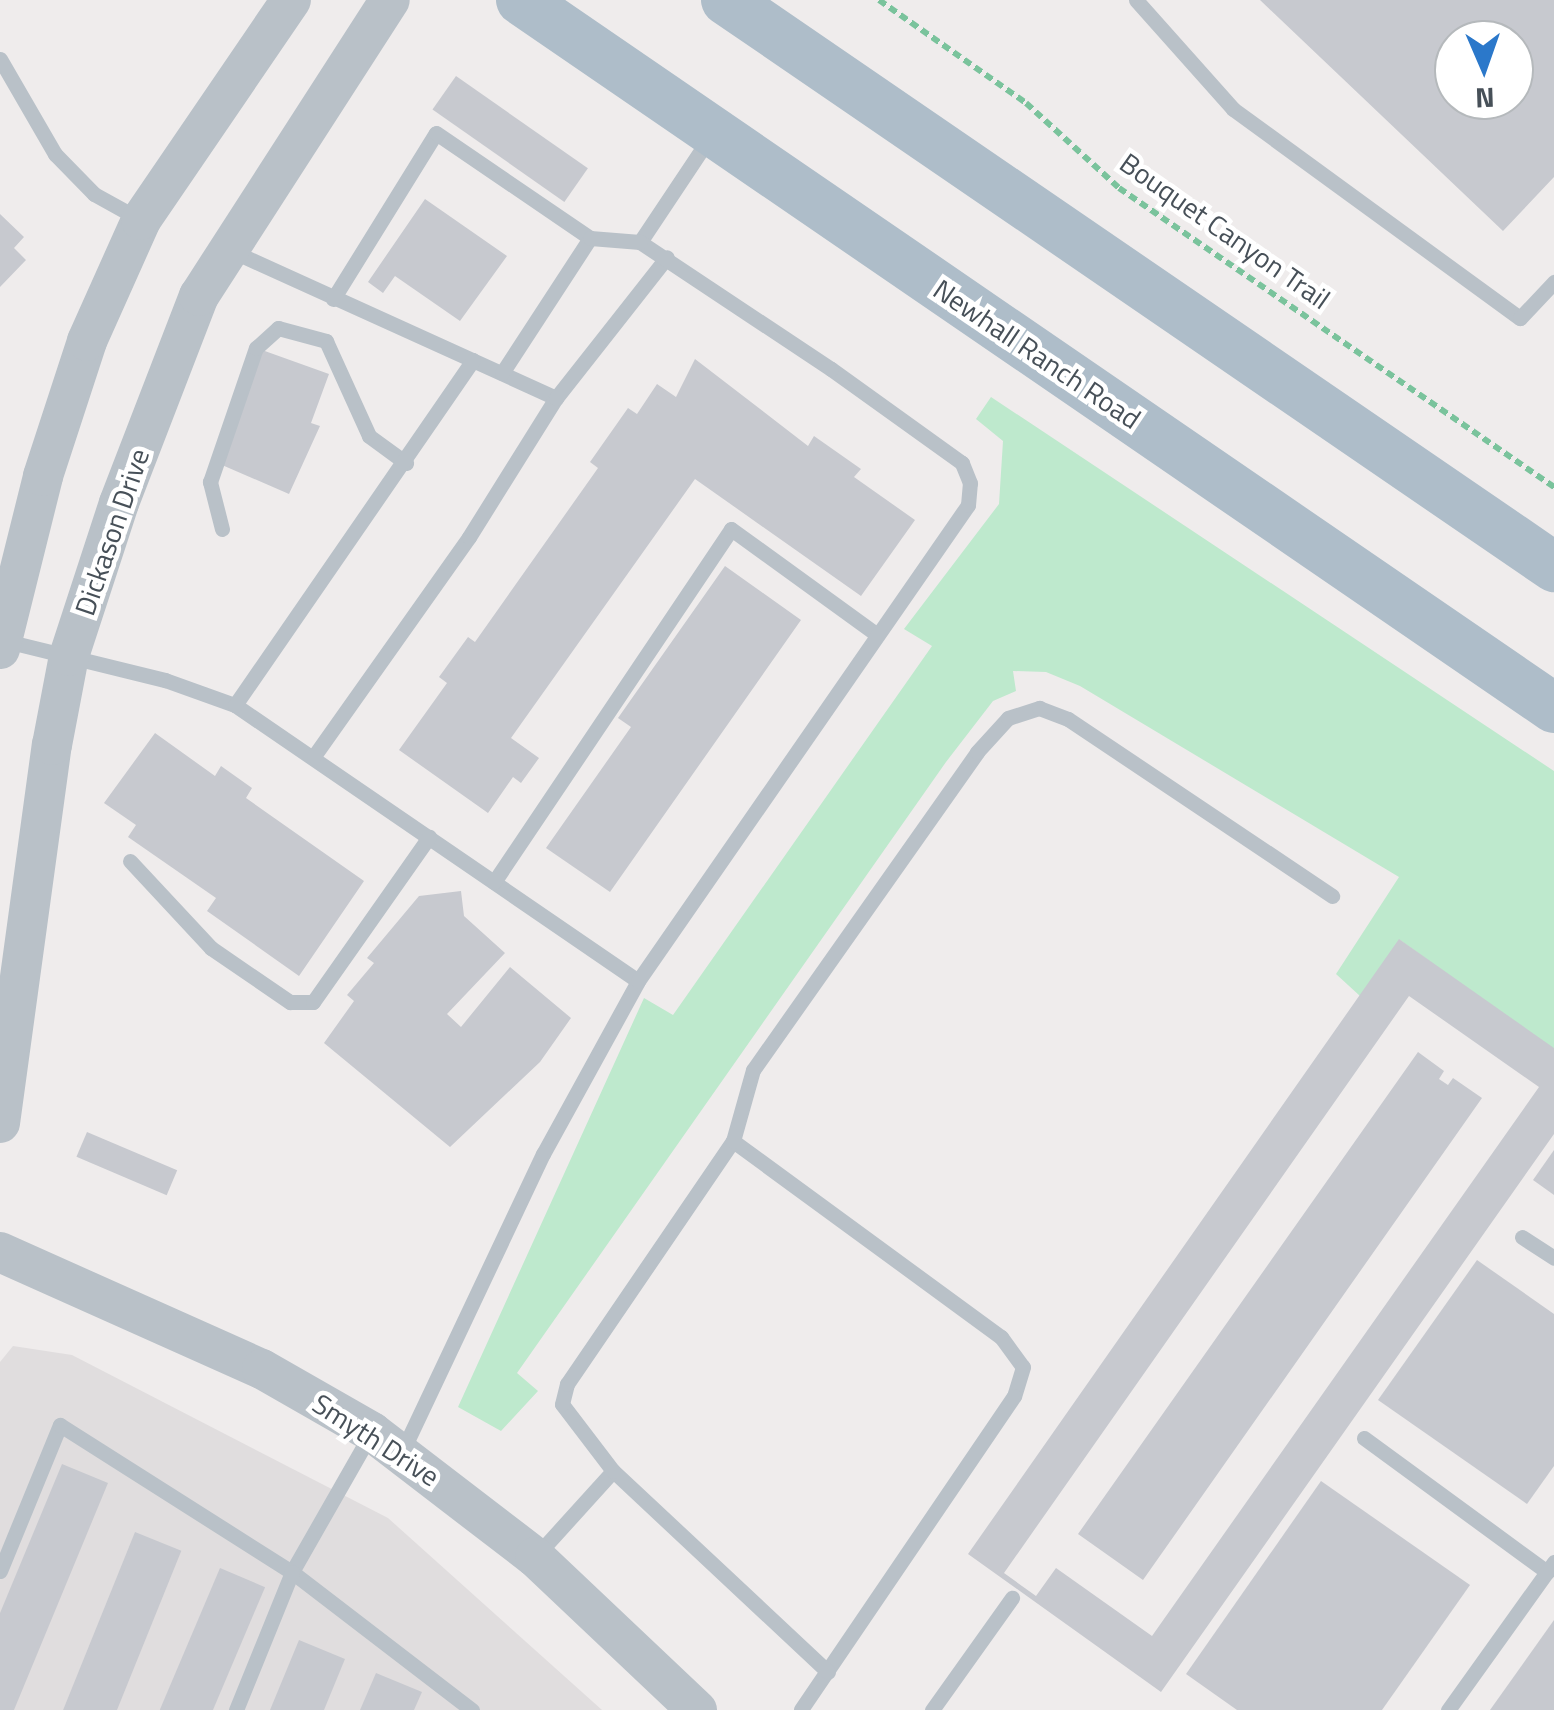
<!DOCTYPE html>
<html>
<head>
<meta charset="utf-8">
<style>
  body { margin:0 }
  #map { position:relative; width:1554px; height:1710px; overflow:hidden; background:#efecec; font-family:"Titillium Web",sans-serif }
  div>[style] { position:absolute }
  .education>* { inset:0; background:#e0ddde }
  .green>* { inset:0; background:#bee9cd }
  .building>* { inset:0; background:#c7c9cf; transform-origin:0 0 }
  .path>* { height:6px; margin-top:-3px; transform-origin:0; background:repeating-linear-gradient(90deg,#7ac39c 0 8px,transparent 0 13px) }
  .service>* { height:15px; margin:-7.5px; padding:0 7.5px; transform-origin:7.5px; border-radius:7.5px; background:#b9c1c8 }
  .tertiary>* { height:40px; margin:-20px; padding:0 20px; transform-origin:20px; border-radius:20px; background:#b9c1c8 }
  .primary>* { height:50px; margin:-25px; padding:0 25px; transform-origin:25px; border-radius:25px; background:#aebdc9 }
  span { translate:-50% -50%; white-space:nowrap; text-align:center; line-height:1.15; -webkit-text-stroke:9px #fff; paint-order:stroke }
  .street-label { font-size:28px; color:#475058 }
  .north { position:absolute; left:1434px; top:20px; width:100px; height:100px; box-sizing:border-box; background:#fff; border:2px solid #b5b9bc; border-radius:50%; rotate:178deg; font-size:28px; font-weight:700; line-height:40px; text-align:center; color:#475058 }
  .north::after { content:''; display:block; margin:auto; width:35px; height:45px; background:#2b78ca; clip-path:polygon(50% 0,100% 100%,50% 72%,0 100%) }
</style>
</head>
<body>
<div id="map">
  <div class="education">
    <div style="clip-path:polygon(13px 1346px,72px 1355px,388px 1518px,602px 1710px,0 1710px,0 1362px)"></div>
  </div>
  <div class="green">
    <div style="clip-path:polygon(991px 397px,1554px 771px,1554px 1051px,1400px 940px,1360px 996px,1336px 974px,1399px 877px,1080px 686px,1046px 672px,1013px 671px,1016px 691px,993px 701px,946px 762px,517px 1373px,538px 1391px,501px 1431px,458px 1407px,644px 998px,673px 1015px,932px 646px,904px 629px,999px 504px,1003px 441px,976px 419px)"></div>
  </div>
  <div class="building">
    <div style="clip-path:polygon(evenodd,1260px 0,1554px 0,1554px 177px,1503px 231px,1260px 0,1454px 40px,1514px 40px,1514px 100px,1454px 100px,1454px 40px)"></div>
    <div style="left:456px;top:76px;width:161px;height:41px;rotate:35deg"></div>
    <div style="clip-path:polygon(425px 199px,507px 256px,460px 321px,395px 276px,383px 293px,368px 282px)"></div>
    <div style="clip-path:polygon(0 214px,24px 237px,14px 248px,26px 260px,0 287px)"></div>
    <div style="clip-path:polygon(262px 350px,329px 374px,311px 423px,320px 426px,289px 494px,222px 465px)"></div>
    <div style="clip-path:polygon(695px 359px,808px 446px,814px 436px,861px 469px,854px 477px,915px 520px,861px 596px,695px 479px,511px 738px,539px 758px,521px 783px,513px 777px,488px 813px,399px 750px,447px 683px,439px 677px,468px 637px,475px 642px,598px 468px,590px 462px,628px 408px,637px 414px,657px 384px,676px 397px)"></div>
    <div style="clip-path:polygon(725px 566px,801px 620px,610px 892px,546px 848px,631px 727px,618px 718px)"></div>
    <div style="clip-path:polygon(155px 733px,215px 776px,221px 766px,252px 788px,246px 798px,364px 881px,299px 976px,207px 911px,216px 898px,128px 837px,136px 825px,104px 803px)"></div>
    <div style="clip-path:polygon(461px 891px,464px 916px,505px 953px,447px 1014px,461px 1027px,510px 967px,571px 1018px,540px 1062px,450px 1147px,324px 1043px,354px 1001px,347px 995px,374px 963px,367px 958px,419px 896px)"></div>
    <div style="clip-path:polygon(evenodd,1399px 939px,1554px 1048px,1554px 1134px,1161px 1692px,968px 1554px,1399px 939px,1409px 996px,1539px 1087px,1152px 1636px,1056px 1568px,1036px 1596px,1004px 1573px,1409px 996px)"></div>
    <div style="clip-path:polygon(1418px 1052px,1444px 1071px,1439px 1079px,1448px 1085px,1453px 1078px,1482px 1098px,1143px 1580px,1078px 1534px)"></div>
    <div style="left:87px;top:1132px;width:98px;height:27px;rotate:23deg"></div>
    <div style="clip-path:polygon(1554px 1150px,1554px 1195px,1533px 1180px)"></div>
    <div style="clip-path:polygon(1477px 1260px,1554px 1314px,1554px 1466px,1527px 1504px,1378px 1400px)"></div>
    <div style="clip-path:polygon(62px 1464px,108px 1483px,14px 1710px,0 1710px,0 1613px)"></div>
    <div style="clip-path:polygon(1321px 1481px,1470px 1585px,1382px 1710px,1237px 1710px,1186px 1674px)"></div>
    <div style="left:135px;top:1532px;width:50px;height:193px;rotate:22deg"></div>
    <div style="left:220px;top:1568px;width:49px;height:154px;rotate:23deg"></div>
    <div style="clip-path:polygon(1554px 1620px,1554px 1710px,1490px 1710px)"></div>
    <div style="clip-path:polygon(299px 1640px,345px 1659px,324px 1710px,270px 1710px)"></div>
    <div style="clip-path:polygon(376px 1673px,422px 1692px,414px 1710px,360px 1710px)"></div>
  </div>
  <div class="path">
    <div style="left:879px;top:0;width:179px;rotate:35deg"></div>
    <div style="left:1026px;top:103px;width:126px;rotate:42.4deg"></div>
    <div style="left:1119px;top:188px;width:528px;rotate:34.5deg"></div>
  </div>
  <div class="service">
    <div style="left:1136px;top:0;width:146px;rotate:48.3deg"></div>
    <div style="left:1233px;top:109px;width:355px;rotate:36.1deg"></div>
    <div style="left:1520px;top:318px;width:50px;rotate:-46.6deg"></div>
    <div style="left:0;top:59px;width:110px;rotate:59.9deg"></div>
    <div style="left:55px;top:154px;width:56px;rotate:45.7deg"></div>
    <div style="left:94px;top:194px;width:54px;rotate:29deg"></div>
    <div style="left:640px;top:242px;width:126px;rotate:-56.3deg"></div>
    <div style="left:232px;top:251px;width:356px;rotate:24.4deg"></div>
    <div style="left:333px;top:299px;width:195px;rotate:-58.2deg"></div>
    <div style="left:436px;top:133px;width:186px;rotate:34.3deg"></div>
    <div style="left:590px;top:238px;width:161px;rotate:123.1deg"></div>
    <div style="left:222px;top:529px;width:49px;rotate:-104.3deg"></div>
    <div style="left:210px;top:482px;width:142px;rotate:-71.1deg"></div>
    <div style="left:256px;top:348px;width:30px;rotate:-42deg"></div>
    <div style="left:278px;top:328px;width:50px;rotate:15.2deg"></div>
    <div style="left:326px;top:341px;width:104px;rotate:65.6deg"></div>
    <div style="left:369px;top:436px;width:46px;rotate:36.1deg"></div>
    <div style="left:6px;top:641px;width:164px;rotate:13.8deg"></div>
    <div style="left:165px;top:680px;width:74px;rotate:19.7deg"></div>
    <div style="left:235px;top:705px;width:488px;rotate:34.4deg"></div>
    <div style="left:235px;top:705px;width:419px;rotate:-55.4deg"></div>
    <div style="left:314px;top:756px;width:268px;rotate:-54.7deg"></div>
    <div style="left:469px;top:537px;width:164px;rotate:-58deg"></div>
    <div style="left:556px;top:398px;width:179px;rotate:-51.8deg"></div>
    <div style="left:130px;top:861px;width:119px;rotate:47deg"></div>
    <div style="left:211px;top:948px;width:96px;rotate:34.4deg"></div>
    <div style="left:290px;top:1002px;width:23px"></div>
    <div style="left:313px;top:1002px;width:202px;rotate:-54.9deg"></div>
    <div style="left:494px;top:882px;width:425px;rotate:-56.1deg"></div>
    <div style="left:731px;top:529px;width:179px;rotate:35.9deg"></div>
    <div style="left:733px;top:1141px;width:332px;rotate:36.2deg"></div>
    <div style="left:1001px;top:1337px;width:37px;rotate:54deg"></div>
    <div style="left:1023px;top:1367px;width:30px;rotate:107deg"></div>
    <div style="left:1014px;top:1396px;width:379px;rotate:124.2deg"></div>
    <div style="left:1522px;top:1237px;width:38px;rotate:33deg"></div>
    <div style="left:370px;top:1435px;width:158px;rotate:119.7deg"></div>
    <div style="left:292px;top:1572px;width:227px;rotate:37.5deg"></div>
    <div style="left:1364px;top:1438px;width:227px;rotate:36.2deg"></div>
    <div style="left:402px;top:1452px;width:330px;rotate:-64.7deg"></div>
    <div style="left:543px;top:1154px;width:197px;rotate:-61.2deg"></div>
    <div style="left:638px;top:981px;width:579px;rotate:-55.27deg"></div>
    <div style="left:968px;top:505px;width:22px;rotate:-85deg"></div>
    <div style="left:970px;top:483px;width:22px;rotate:-112deg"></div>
    <div style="left:962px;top:463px;width:161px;rotate:-144.3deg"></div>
    <div style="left:831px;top:369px;width:229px;rotate:-146.4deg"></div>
    <div style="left:640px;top:242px;width:50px;rotate:-175.4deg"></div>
    <div style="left:535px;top:1557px;width:116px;rotate:-47.8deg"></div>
    <div style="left:0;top:1571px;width:158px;rotate:-67.7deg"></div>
    <div style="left:60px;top:1425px;width:275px;rotate:32.4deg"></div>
    <div style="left:292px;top:1572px;width:149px;rotate:112.1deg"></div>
    <div style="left:828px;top:1672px;width:294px;rotate:-136.9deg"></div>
    <div style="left:613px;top:1471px;width:84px;rotate:-127.3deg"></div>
    <div style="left:562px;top:1404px;width:21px;rotate:-76deg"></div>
    <div style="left:567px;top:1384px;width:294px;rotate:-55.7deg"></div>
    <div style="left:733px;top:1141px;width:74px;rotate:-74.3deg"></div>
    <div style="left:753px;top:1070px;width:389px;rotate:-54.8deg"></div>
    <div style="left:977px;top:752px;width:46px;rotate:-47.6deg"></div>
    <div style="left:1008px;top:718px;width:33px;rotate:-18deg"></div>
    <div style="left:1039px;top:708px;width:31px;rotate:21deg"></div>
    <div style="left:1068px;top:719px;width:318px;rotate:33.8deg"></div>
    <div style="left:932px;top:1710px;width:138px;rotate:-54.5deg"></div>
    <div style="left:1448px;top:1710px;width:182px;rotate:-54.4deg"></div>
  </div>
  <div class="tertiary">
    <div style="left:0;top:649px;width:178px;rotate:-76deg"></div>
    <div style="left:43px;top:476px;width:142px;rotate:-71.9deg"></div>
    <div style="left:87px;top:341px;width:133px;rotate:-65.9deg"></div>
    <div style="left:141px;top:220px;width:266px;rotate:-55.7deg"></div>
    <div style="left:0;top:1123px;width:382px;rotate:-82.2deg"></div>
    <div style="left:52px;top:745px;width:91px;rotate:-79.2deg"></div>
    <div style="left:69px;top:656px;width:161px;rotate:-71.9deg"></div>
    <div style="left:119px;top:503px;width:222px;rotate:-68.9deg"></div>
    <div style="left:199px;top:296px;width:352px;rotate:-57.2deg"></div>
    <div style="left:0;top:1252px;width:287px;rotate:24.1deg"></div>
    <div style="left:262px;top:1369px;width:127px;rotate:29.8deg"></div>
    <div style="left:372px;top:1432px;width:205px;rotate:37.5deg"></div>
    <div style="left:535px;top:1557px;width:223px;rotate:43.4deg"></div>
  </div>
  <div class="primary">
    <div style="left:521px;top:0;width:1252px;rotate:34.43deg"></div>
    <div style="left:726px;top:0;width:1004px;rotate:34.4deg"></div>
  </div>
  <div class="street-label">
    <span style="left:1225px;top:231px;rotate:35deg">Bouquet Canyon Trail</span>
    <span style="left:1037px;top:354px;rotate:34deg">Newhall Ranch Road</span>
    <span style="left:112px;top:532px;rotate:-71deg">Dickason Drive</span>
    <span style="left:376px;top:1440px;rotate:33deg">Smyth Drive</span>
  </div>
  <div class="north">N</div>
</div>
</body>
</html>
